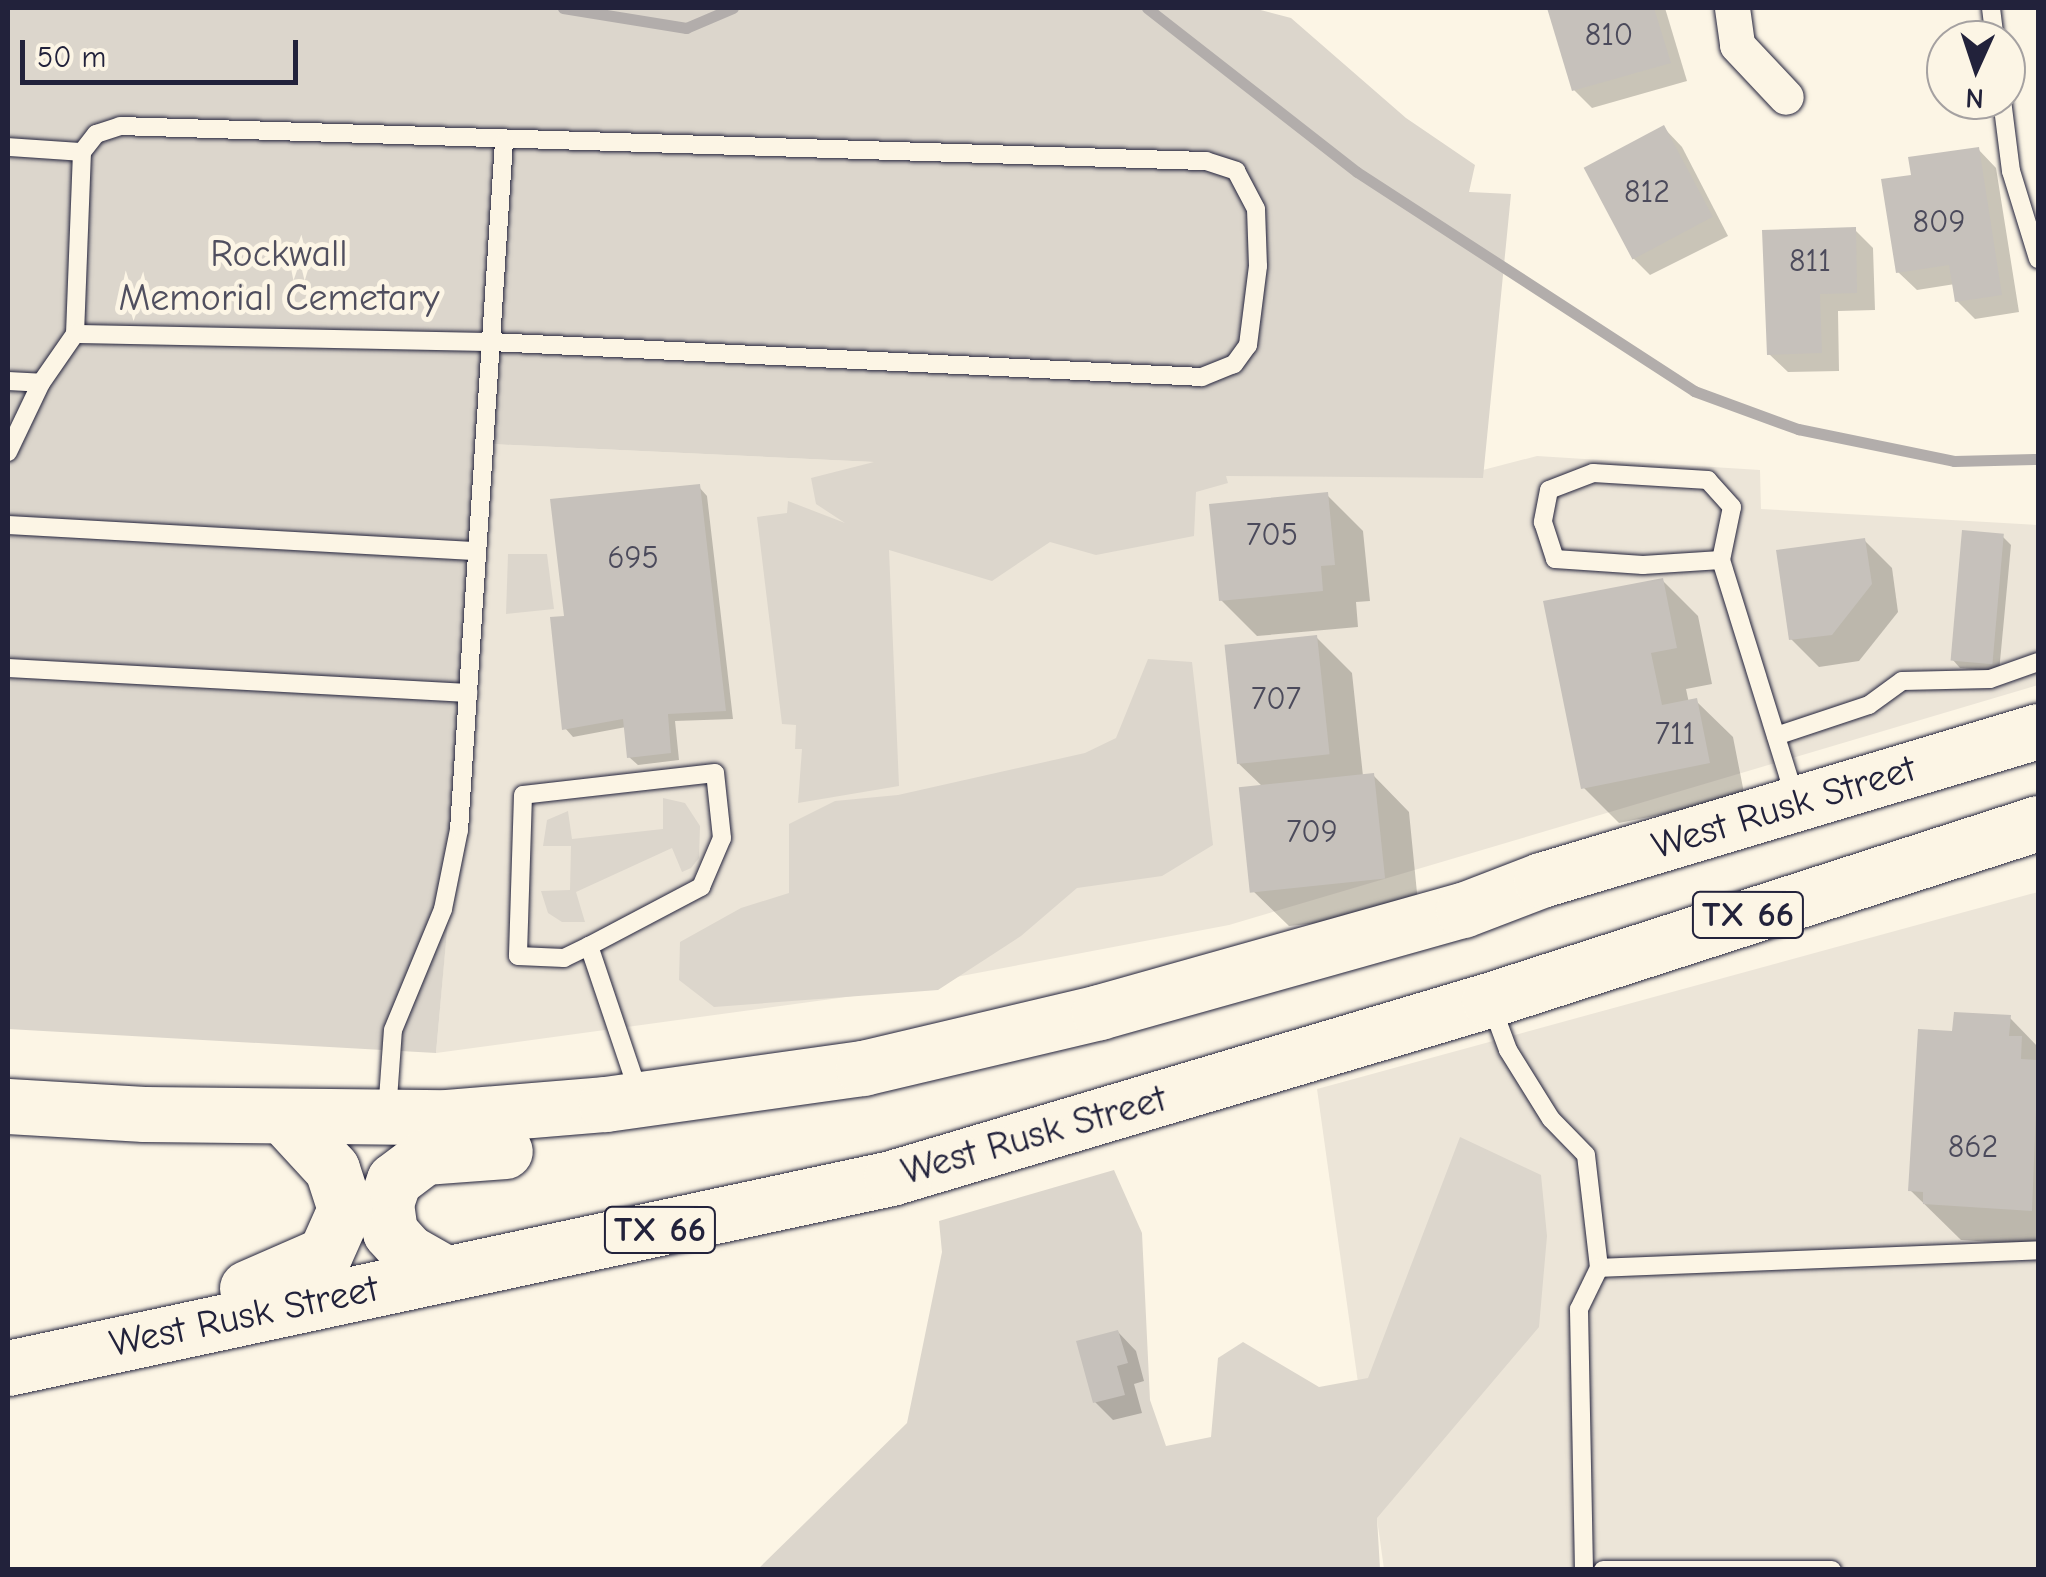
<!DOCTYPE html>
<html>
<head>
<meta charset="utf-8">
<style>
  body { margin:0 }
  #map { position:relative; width:2046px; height:1577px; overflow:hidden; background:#fcf5e5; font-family:"Comic Neue",sans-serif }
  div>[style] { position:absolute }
  .built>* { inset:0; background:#ece5d8 }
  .green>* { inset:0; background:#dcd6cc }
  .shadow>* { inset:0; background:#0003 }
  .stream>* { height:11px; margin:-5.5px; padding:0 5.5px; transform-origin:5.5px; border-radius:5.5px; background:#b2adab }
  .building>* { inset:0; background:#c6c1bb; transform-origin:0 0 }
  .roads { filter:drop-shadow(0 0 2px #22223b) drop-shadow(0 0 2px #22223b) }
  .service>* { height:18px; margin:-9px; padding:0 9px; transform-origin:9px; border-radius:9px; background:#fcf5e5 }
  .minor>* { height:35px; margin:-17.5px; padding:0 17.5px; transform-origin:17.5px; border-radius:17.5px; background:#fcf5e5 }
  .primary>* { height:55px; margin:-27.5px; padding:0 27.5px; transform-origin:27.5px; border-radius:27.5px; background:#fcf5e5 }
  span { translate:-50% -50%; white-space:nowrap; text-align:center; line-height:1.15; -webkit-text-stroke:10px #fcf5e5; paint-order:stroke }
  .number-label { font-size:32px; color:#4b4a5b }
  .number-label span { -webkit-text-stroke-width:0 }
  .shield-label span { padding:2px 8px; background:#fcf5e5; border:2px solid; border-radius:8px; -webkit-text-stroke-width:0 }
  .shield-label { font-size:35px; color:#22223b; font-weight:700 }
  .park-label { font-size:38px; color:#504f5f }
  .street-label { font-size:38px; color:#22223b }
  .frame { position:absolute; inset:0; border:10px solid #22223b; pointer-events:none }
  .north { position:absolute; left:1926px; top:20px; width:100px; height:100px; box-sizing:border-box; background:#fcf5e5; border:2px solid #a5a1a1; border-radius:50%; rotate:183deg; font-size:28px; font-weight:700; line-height:40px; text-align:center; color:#22223b }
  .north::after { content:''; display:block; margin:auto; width:35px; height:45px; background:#22223b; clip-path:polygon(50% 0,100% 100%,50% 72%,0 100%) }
  .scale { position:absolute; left:20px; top:40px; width:278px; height:45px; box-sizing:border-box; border:5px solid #22223b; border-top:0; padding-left:12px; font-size:30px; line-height:35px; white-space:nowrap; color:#22223b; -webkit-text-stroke:8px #fcf5e5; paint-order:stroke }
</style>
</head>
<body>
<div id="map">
  <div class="built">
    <div style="clip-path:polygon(490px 444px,1175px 476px,1460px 476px,1537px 456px,1760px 470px,1761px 509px,2038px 525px,2038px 685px,1229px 925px,861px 995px,436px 1053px)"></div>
    <div style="clip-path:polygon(2038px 892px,2038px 1569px,1384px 1569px,1317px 1089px)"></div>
  </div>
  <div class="green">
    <div style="clip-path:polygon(8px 8px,1253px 8px,1291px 18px,1406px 118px,1475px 165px,1469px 192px,1511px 194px,1483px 478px,1226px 476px,1228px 483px,1196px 492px,1194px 536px,1096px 555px,1050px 542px,992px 581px,889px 550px,899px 786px,798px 803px,802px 749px,795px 749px,796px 725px,782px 724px,757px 517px,787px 513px,788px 501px,845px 523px,816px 504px,811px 478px,874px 462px,491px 444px,436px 1053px,8px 1029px)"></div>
    <div style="clip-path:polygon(508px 554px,547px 554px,554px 609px,506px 614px)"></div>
    <div style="clip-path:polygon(1148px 659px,1192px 662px,1213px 845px,1162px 876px,1077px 888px,1021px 936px,938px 990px,714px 1007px,679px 980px,680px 942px,741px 908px,789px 893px,789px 824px,835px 801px,898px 795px,1085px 753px,1116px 738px)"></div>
    <div style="clip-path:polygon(663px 798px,685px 803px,700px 826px,699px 858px,691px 868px,682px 872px,672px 848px,576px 892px,585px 922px,562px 922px,548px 913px,541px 891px,570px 890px,571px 846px,543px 846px,547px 820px,568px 811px,572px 839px,663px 829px)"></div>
    <div style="clip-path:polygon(1460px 1137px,1541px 1175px,1547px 1236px,1539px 1327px,1377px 1518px,1380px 1569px,757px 1570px,907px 1423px,942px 1252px,939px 1221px,1114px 1170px,1142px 1233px,1150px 1400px,1166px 1446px,1211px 1437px,1218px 1358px,1243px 1342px,1319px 1387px,1368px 1378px)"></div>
  </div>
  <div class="shadow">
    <div style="clip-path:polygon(1550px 8px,1665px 8px,1687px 81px,1592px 108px,1574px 90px)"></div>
    <div style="clip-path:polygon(1664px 128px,1682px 147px,1728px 236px,1650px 275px,1632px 257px)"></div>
    <div style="clip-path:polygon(1978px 149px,1996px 168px,2019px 312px,1975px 319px,1957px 301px,1955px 284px,1917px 290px,1898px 272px,1914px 177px)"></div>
    <div style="clip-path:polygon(1855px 230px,1873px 248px,1875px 310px,1838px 311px,1839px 371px,1788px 372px,1769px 354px)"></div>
    <div style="clip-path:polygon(699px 487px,707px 496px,733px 719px,675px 721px,679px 760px,638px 765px,629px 757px,626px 727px,573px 737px,565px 728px,566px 618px)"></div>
    <div style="clip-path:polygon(1327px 495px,1363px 531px,1370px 601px,1356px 602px,1358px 627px,1257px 636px,1221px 600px)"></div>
    <div style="clip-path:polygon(2003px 537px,2011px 545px,1999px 672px,1960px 668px,1952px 659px)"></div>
    <div style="clip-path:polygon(1865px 541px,1892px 568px,1898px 612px,1859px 661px,1819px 667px,1791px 639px)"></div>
    <div style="clip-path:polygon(1662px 580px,1698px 616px,1712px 684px,1686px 689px,1689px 703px,1696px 701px,1733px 737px,1745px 798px,1619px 823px,1583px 787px)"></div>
    <div style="clip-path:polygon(1316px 637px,1352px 673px,1363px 776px,1373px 775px,1409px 812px,1419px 913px,1289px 926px,1252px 890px,1262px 786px,1238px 763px)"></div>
    <div style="clip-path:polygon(2010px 1018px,2038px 1047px,2038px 1245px,1961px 1240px,1910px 1190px,1954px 1034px)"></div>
    <div style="clip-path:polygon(1118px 1332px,1136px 1351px,1144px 1381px,1134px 1384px,1142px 1413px,1113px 1420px,1095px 1402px)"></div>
  </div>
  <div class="stream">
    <div style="left:563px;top:8px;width:125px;rotate:9.2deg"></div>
    <div style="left:686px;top:28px;width:51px;rotate:-23.1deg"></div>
    <div style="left:1147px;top:8px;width:266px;rotate:38deg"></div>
    <div style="left:1357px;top:172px;width:402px;rotate:33deg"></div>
    <div style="left:1694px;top:391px;width:111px;rotate:20.1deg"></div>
    <div style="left:1798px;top:429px;width:159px;rotate:11.6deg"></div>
    <div style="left:1954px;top:461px;width:84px;rotate:-1.4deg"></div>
  </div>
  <div class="building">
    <div style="clip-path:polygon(1547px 8px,1654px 8px,1671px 63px,1572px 91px)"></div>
    <div style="left:1664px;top:125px;width:104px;height:91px;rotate:62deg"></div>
    <div style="clip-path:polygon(1979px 147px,2002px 295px,1955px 302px,1949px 265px,1896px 273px,1881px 179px,1911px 175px,1908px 157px)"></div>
    <div style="clip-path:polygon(1856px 227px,1857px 293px,1820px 294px,1822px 353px,1767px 355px,1762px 230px)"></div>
    <div style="clip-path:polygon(700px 484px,726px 711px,668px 714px,671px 753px,627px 758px,623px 719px,562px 730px,550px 617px,564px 616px,550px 499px)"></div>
    <div style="clip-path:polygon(1328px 492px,1335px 565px,1321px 566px,1323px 591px,1219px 601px,1209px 504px)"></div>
    <div style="left:1962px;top:530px;width:42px;height:131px;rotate:5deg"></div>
    <div style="clip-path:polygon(1865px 538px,1872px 584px,1832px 635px,1789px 640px,1776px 550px)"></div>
    <div style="clip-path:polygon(1663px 578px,1677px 648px,1651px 653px,1662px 705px,1697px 698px,1710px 763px,1581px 789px,1543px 601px)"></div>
    <div style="left:1317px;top:635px;width:120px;height:93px;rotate:84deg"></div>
    <div style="left:1374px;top:773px;width:106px;height:136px;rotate:84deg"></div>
    <div style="clip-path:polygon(1954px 1012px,2011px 1015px,2009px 1036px,2022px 1036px,2021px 1059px,2038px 1060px,2032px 1211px,1923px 1204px,1923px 1192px,1908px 1191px,1918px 1029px,1952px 1031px)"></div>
    <div style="clip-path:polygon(1118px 1330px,1128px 1363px,1117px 1366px,1125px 1395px,1093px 1403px,1076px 1341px)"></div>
  </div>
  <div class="roads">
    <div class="service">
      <div style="left:1991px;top:8px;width:32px;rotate:83deg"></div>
      <div style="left:2002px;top:100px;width:72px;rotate:82.8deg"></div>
      <div style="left:2011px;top:171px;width:92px;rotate:72.9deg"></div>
      <div style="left:8px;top:147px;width:74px;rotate:3.9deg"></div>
      <div style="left:8px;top:381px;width:33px;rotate:3deg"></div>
      <div style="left:8px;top:452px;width:76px;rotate:-64.4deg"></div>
      <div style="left:41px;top:383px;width:60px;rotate:-55.2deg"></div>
      <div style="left:75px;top:334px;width:182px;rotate:-87.8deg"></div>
      <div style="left:82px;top:152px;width:23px;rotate:-52deg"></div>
      <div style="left:96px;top:134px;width:25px;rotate:-18deg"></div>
      <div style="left:120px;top:126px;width:1087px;rotate:1.85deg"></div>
      <div style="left:1206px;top:161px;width:32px;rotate:18deg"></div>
      <div style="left:1236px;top:171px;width:43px;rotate:62.2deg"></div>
      <div style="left:1256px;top:209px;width:57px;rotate:88deg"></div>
      <div style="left:1258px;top:266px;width:80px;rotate:97.2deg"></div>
      <div style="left:1248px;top:345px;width:24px;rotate:126deg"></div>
      <div style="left:1234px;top:364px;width:35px;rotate:158deg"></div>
      <div style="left:1202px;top:377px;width:712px;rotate:-177.18deg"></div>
      <div style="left:491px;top:342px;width:416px;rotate:-178.9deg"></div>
      <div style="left:8px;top:525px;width:466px;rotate:3.2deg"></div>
      <div style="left:1721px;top:560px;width:54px;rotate:-78.3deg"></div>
      <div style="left:1732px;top:507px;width:36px;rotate:-132deg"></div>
      <div style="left:1708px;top:480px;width:115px;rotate:-176.5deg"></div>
      <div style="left:1593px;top:473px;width:47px;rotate:158.9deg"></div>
      <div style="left:1549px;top:490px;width:33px;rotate:101deg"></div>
      <div style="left:1543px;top:522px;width:39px;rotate:72deg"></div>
      <div style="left:1555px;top:559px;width:88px;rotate:3.9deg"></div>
      <div style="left:1643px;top:565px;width:78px;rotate:-3.7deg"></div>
      <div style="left:1721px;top:560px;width:249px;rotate:72.7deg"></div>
      <div style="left:8px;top:668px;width:461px;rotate:3.1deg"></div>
      <div style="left:1776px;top:736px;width:98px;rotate:-18.4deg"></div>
      <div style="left:1869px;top:705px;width:41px;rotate:-36deg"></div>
      <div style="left:1902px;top:681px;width:88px;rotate:-1.3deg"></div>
      <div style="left:1990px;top:679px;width:51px;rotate:-19.5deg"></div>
      <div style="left:589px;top:946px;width:127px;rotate:-27.8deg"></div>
      <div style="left:701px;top:887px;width:53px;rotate:-66.8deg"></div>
      <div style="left:722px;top:838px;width:65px;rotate:-96.1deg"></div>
      <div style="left:715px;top:773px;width:193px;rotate:173.5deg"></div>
      <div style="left:523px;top:795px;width:161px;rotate:91.8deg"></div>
      <div style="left:518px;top:956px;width:46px;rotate:2.5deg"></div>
      <div style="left:564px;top:958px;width:28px;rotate:-26deg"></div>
      <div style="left:589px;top:946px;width:156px;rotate:71.3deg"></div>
      <div style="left:1491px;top:1004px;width:49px;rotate:69.7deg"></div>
      <div style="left:1508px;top:1050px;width:81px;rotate:58.1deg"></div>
      <div style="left:1551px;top:1119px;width:50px;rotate:45.8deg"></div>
      <div style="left:1586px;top:1155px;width:114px;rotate:83.4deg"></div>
      <div style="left:1599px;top:1268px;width:439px;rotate:-2.3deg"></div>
      <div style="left:387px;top:1113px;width:83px;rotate:-85.9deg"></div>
      <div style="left:393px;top:1030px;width:131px;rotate:-67.5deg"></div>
      <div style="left:443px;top:909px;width:81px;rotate:-78.6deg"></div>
      <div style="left:459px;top:830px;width:689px;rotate:-86.26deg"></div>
      <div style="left:1584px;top:1570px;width:261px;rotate:-91.1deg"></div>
      <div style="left:1579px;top:1309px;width:46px;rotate:-64deg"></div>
      <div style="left:1603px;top:1570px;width:229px"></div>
    </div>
    <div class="minor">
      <div style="left:1732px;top:8px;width:37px;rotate:82deg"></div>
      <div style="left:1737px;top:45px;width:71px;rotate:46.7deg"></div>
    </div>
    <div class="primary">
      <div style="left:8px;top:1106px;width:136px;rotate:3.4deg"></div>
      <div style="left:144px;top:1114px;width:303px;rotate:0.6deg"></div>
      <div style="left:447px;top:1117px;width:160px;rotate:-4.7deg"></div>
      <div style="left:606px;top:1104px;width:260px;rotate:-8deg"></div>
      <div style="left:863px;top:1068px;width:243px;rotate:-13.3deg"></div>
      <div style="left:1099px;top:1012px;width:378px;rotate:-15.7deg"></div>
      <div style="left:1463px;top:910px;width:84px;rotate:-21deg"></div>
      <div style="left:1541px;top:880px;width:519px;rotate:-16.69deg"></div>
      <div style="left:445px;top:1273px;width:43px;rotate:-150.4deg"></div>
      <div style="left:408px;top:1252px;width:27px;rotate:-132deg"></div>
      <div style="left:390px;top:1232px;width:29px;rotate:-98deg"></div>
      <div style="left:386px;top:1203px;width:24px;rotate:-71deg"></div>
      <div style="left:394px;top:1180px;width:38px;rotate:-37deg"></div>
      <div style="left:424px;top:1157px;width:81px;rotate:-4.2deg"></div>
      <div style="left:247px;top:1288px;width:85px;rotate:-23.6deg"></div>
      <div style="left:325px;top:1254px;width:49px;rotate:-66deg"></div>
      <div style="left:345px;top:1209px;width:42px;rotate:-108deg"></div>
      <div style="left:332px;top:1169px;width:71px;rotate:-132.7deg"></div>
      <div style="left:8px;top:1368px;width:903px;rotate:-12.14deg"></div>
      <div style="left:891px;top:1178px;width:624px;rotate:-16.58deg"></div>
      <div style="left:1489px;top:1000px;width:577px;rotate:-17.87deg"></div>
    </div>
  </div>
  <div class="number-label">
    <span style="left:1609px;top:35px">810</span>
    <span style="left:1647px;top:192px">812</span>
    <span style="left:1939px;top:222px">809</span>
    <span style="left:1810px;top:261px">811</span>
    <span style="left:1272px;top:535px">705</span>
    <span style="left:633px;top:558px">695</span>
    <span style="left:1276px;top:699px">707</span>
    <span style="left:1675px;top:734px">711</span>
    <span style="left:1312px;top:832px">709</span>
    <span style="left:1973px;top:1147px">862</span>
  </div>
  <div class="shield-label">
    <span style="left:1748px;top:915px">TX 66</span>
    <span style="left:660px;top:1230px">TX 66</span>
  </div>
  <div class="park-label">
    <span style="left:279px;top:277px">Rockwall<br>Memorial Cemetary</span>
  </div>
  <div class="street-label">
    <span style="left:1784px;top:808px;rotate:-17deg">West Rusk Street</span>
    <span style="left:1034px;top:1136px;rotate:-16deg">West Rusk Street</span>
    <span style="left:244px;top:1317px;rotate:-12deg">West Rusk Street</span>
  </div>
  <div class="frame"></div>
  <div class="north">N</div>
  <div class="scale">50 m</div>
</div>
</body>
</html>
